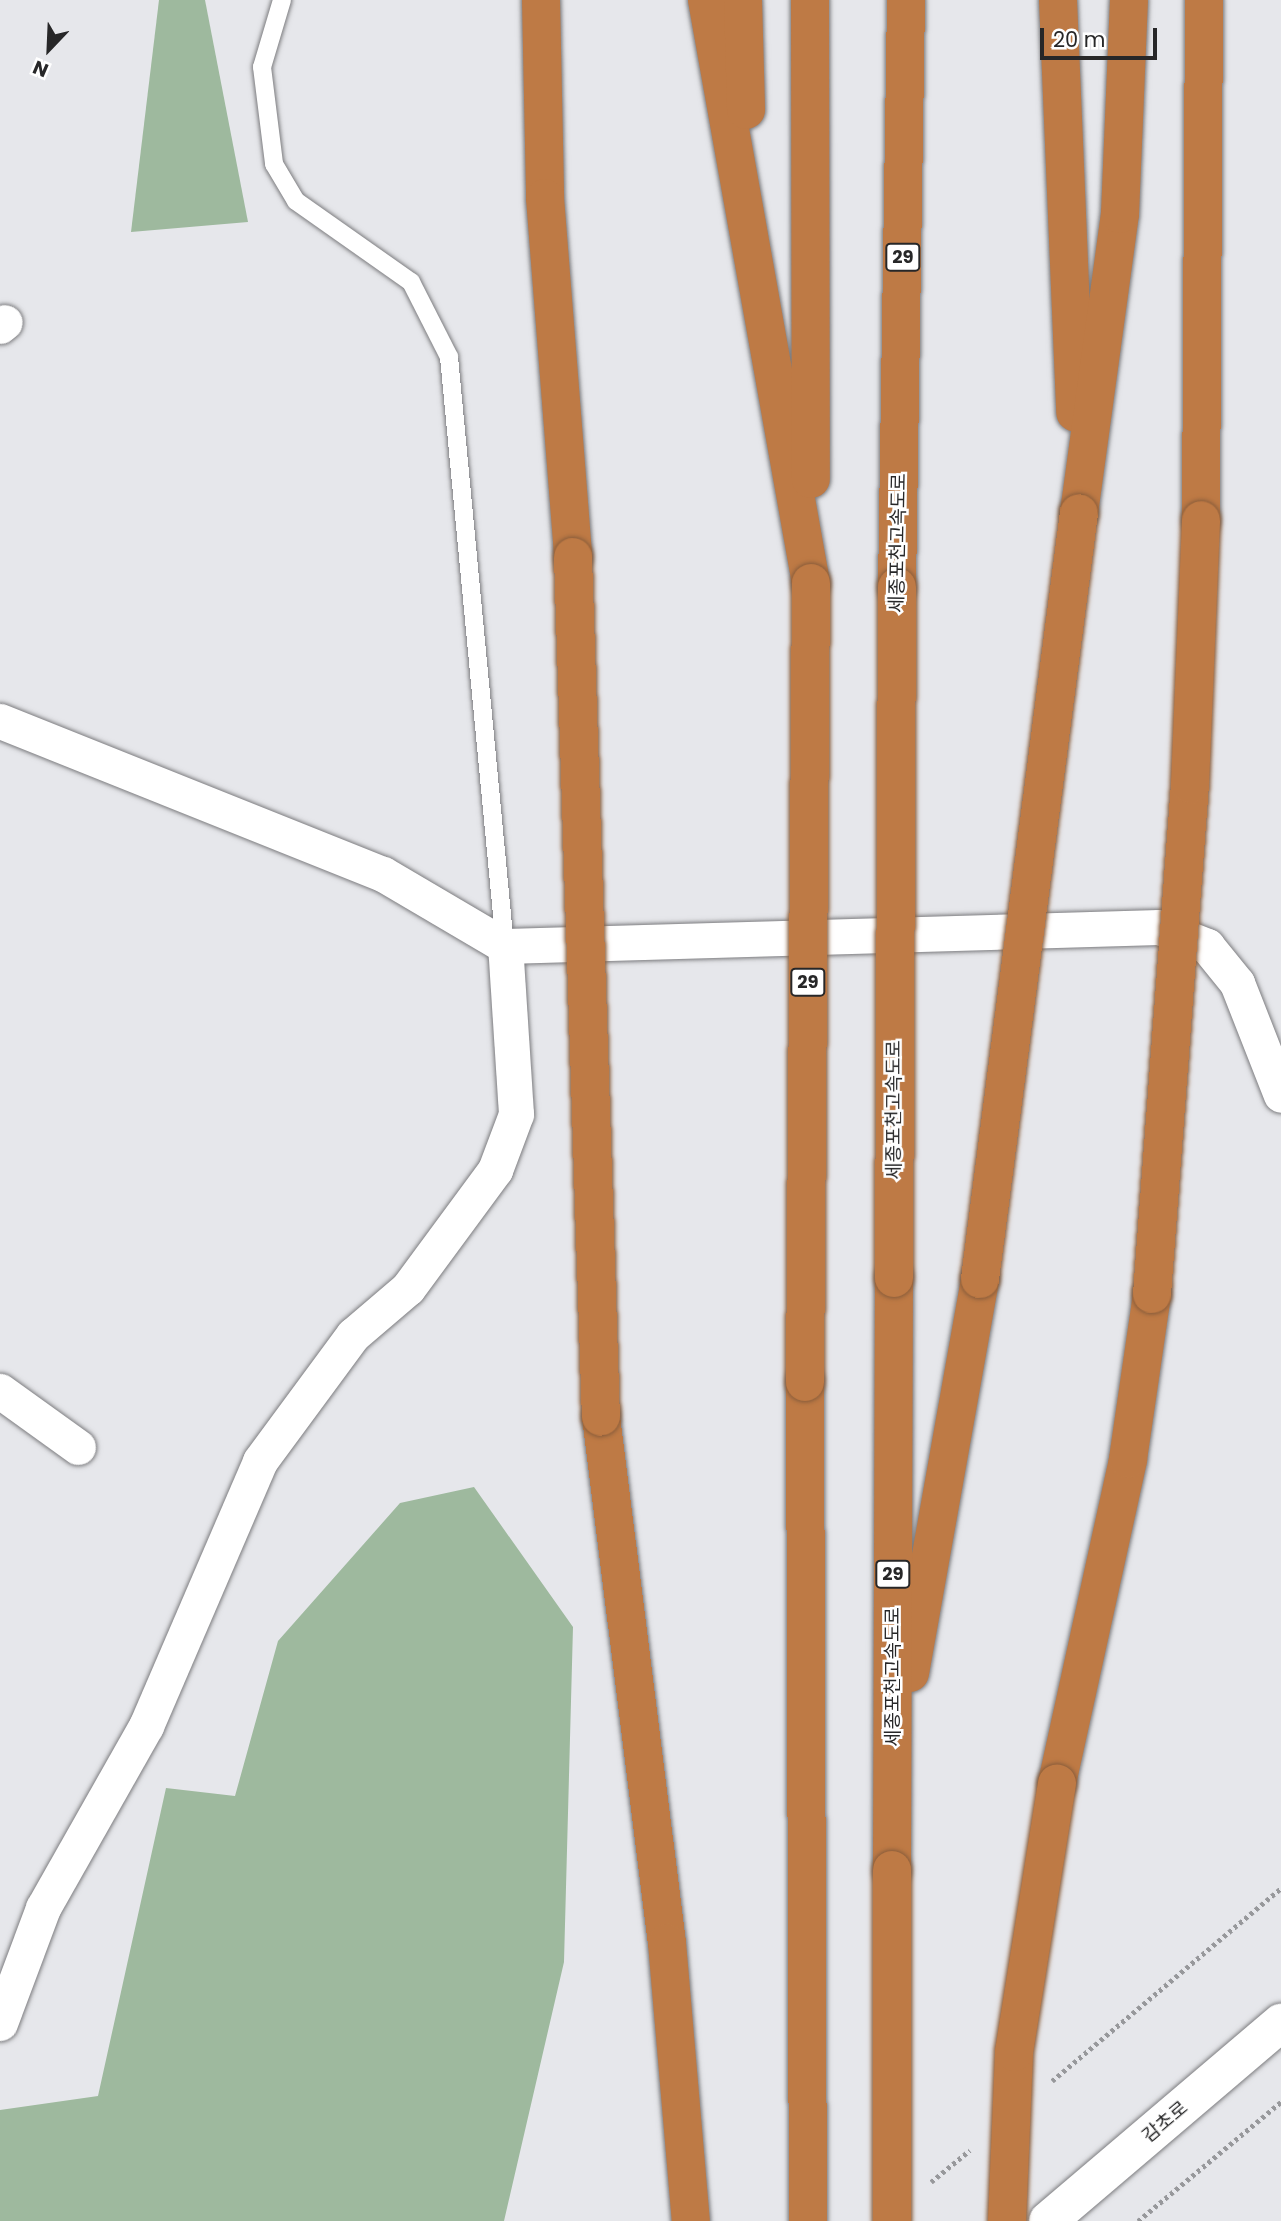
<!DOCTYPE html>
<html>
<head>
<meta charset="utf-8">
<style>
  body { margin:0 }
  #map { position:relative; width:1281px; height:2221px; overflow:hidden; background:#e6e7eb; font-family:Poppins,"Noto Sans KR",sans-serif }
  div>[style] { position:absolute }
  .forest>* { inset:0; background:#9eb99e }
  .path>* { height:4.5px; margin-top:-2.25px; transform-origin:0; background:repeating-linear-gradient(90deg,#97989b 0 3.5px,transparent 0 7px) }
  .roads { filter:drop-shadow(0 0 2px #7c7c7f) drop-shadow(0 0 2px #7c7c7f) }
  .lane>* { height:18px; margin:-9px; padding:0 9px; transform-origin:9px; border-radius:9px; background:#fff }
  .street>* { height:35px; margin:-17.5px; padding:0 17.5px; transform-origin:17.5px; border-radius:17.5px; background:#fff }
  .secondary>* { height:38px; margin:-19px; padding:0 19px; transform-origin:19px; border-radius:19px; background:#fff }
  .highway>* { height:38px; margin:-19px; padding:0 19px; transform-origin:19px; border-radius:19px; background:#be7a45 }
  .bridges { filter:drop-shadow(0 0 2px #895d3b) drop-shadow(0 0 2px #895d3b) }
  .highway-bridge>* { height:38px; margin:-19px; padding:0 19px; transform-origin:19px; border-radius:19px; background:#be7a45 }
  span { translate:-50% -50%; white-space:nowrap; text-align:center; line-height:1.15; -webkit-text-stroke:5px #fff; paint-order:stroke }
  .shield-label span { padding:2px 5px; background:#fff; border:2px solid; border-radius:5px; -webkit-text-stroke-width:0 }
  .shield-label { font-size:18px; color:#272728; font-weight:700 }
  .street-label { font-size:19px; color:#272728 }
  .north { position:absolute; left:14px; top:14px; width:70px; height:70px; -webkit-text-stroke:5px #fff; paint-order:stroke; rotate:203deg; font-size:19px; font-weight:700; line-height:28px; text-align:center; color:#272728 }
  .north::after { content:''; display:block; margin:auto; width:24px; height:32px; background:#272728; clip-path:polygon(50% 0,100% 100%,50% 72%,0 100%) }
  .scale { position:absolute; left:1040px; top:28px; width:117px; height:32px; box-sizing:border-box; border:4px solid #272728; border-top:0; padding-left:9px; font-size:21px; line-height:24px; white-space:nowrap; color:#272728; -webkit-text-stroke:5px #fff; paint-order:stroke }
</style>
</head>
<body>
<div id="map">
  <div class="forest">
    <div style="clip-path:polygon(159px 0,205px 0,248px 222px,131px 232px)"></div>
    <div style="clip-path:polygon(474px 1487px,573px 1627px,564px 1962px,504px 2221px,0 2221px,0 2110px,98px 2096px,166px 1788px,235px 1796px,278px 1641px,400px 1503px)"></div>
  </div>
  <div class="path">
    <div style="left:1052px;top:2081px;width:299px;rotate:-40.1deg"></div>
    <div style="left:931px;top:2182px;width:50px;rotate:-39.4deg"></div>
    <div style="left:1138px;top:2221px;width:186px;rotate:-39.8deg"></div>
  </div>
  <div class="roads">
    <div class="lane">
      <div style="left:282px;top:0;width:70px;rotate:106.6deg"></div>
      <div style="left:262px;top:67px;width:98px;rotate:82.9deg"></div>
      <div style="left:274px;top:164px;width:43px;rotate:59.3deg"></div>
      <div style="left:296px;top:201px;width:141px;rotate:35.2deg"></div>
      <div style="left:411px;top:282px;width:84px;rotate:63.1deg"></div>
      <div style="left:449px;top:357px;width:592px;rotate:84.57deg"></div>
    </div>
    <div class="street">
      <div style="left:0;top:326px;width:6px;rotate:-39deg"></div>
      <div style="left:0;top:721px;width:412px;rotate:21.8deg"></div>
      <div style="left:383px;top:874px;width:142px;rotate:30.5deg"></div>
      <div style="left:0;top:1391px;width:96px;rotate:35.7deg"></div>
      <div style="left:0;top:2023px;width:123px;rotate:-69.5deg"></div>
      <div style="left:43px;top:1908px;width:209px;rotate:-60.5deg"></div>
      <div style="left:146px;top:1726px;width:288px;rotate:-66.7deg"></div>
      <div style="left:260px;top:1461px;width:157px;rotate:-53.6deg"></div>
      <div style="left:353px;top:1335px;width:72px;rotate:-40.5deg"></div>
      <div style="left:408px;top:1288px;width:147px;rotate:-53.6deg"></div>
      <div style="left:495px;top:1170px;width:60px;rotate:-69.4deg"></div>
      <div style="left:516px;top:1114px;width:168px;rotate:-93.7deg"></div>
      <div style="left:505px;top:946px;width:654px;rotate:-1.66deg"></div>
      <div style="left:1159px;top:927px;width:52px;rotate:21.6deg"></div>
      <div style="left:1207px;top:946px;width:48px;rotate:51deg"></div>
      <div style="left:1237px;top:983px;width:120px;rotate:68.6deg"></div>
    </div>
    <div class="secondary">
      <div style="left:1048px;top:2221px;width:306px;rotate:-40.4deg"></div>
    </div>
    <div class="highway">
      <div style="left:541px;top:0;width:198px;rotate:88.8deg"></div>
      <div style="left:545px;top:198px;width:360px;rotate:85.5deg"></div>
      <div style="left:707px;top:0;width:592px;rotate:79.89deg"></div>
      <div style="left:743px;top:0;width:110px;rotate:88.4deg"></div>
      <div style="left:810px;top:0;width:479px;rotate:89.9deg"></div>
      <div style="left:1058px;top:0;width:413px;rotate:87.6deg"></div>
      <div style="left:1079px;top:513px;width:302px;rotate:-82.2deg"></div>
      <div style="left:1120px;top:214px;width:214px;rotate:-87.6deg"></div>
      <div style="left:1201px;top:520px;width:520px;rotate:-89.67deg"></div>
      <div style="left:897px;top:587px;width:587px;rotate:-89.12deg"></div>
      <div style="left:805px;top:1382px;width:839px;rotate:89.8deg"></div>
      <div style="left:601px;top:1417px;width:530px;rotate:82.85deg"></div>
      <div style="left:667px;top:1943px;width:279px;rotate:85.1deg"></div>
      <div style="left:910px;top:1673px;width:400px;rotate:-79.9deg"></div>
      <div style="left:1057px;top:1783px;width:332px;rotate:-77.6deg"></div>
      <div style="left:1128px;top:1459px;width:167px;rotate:-81.7deg"></div>
      <div style="left:892px;top:1870px;width:592px;rotate:-89.81deg"></div>
    </div>
  </div>
  <div class="bridges">
    <div class="highway-bridge">
      <div style="left:573px;top:557px;width:860px;rotate:88.14deg"></div>
      <div style="left:894px;top:1278px;width:691px;rotate:-89.75deg"></div>
      <div style="left:980px;top:1279px;width:772px;rotate:-82.64deg"></div>
      <div style="left:1152px;top:1294px;width:511px;rotate:-85.74deg"></div>
      <div style="left:1190px;top:784px;width:264px;rotate:-87.6deg"></div>
      <div style="left:805px;top:1382px;width:799px;rotate:-89.57deg"></div>
      <div style="left:892px;top:1870px;width:351px;rotate:90deg"></div>
      <div style="left:1007px;top:2221px;width:169px;rotate:-87.6deg"></div>
      <div style="left:1014px;top:2052px;width:272px;rotate:-80.9deg"></div>
    </div>
  </div>
  <div class="shield-label">
    <span style="left:903px;top:257px">29</span>
    <span style="left:808px;top:982px">29</span>
    <span style="left:893px;top:1574px">29</span>
  </div>
  <div class="street-label">
    <span style="left:898px;top:543px;rotate:-89deg">세종포천고속도로</span>
    <span style="left:894px;top:1110px;rotate:-90deg">세종포천고속도로</span>
    <span style="left:893px;top:1677px;rotate:-90deg">세종포천고속도로</span>
    <span style="left:1165px;top:2122px;rotate:-40deg">감초로</span>
  </div>
  <div class="north">N</div>
  <div class="scale">20 m</div>
</div>
</body>
</html>
